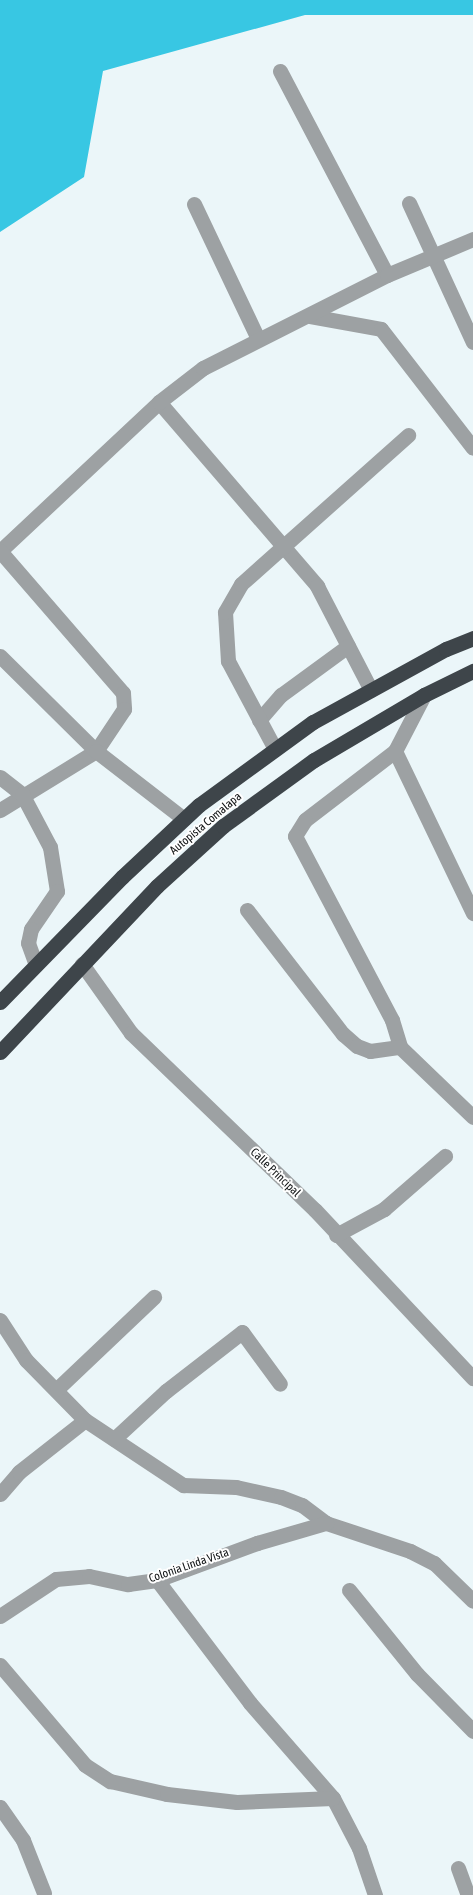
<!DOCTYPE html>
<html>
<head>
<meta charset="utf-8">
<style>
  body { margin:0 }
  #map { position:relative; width:473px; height:1895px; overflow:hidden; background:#ebf6f9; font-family:"Asap Condensed",sans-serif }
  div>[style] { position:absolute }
  .forest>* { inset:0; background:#38c7e3 }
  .minor>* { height:15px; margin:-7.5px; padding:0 7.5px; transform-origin:7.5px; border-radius:7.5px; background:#9da1a3 }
  .highway>* { height:15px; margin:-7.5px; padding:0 7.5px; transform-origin:7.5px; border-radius:7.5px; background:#3e454a }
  span { translate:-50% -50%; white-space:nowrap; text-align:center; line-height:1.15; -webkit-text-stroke:4px #fff; paint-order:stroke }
  .street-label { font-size:12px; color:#101314 }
</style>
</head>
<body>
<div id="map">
  <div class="forest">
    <div style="clip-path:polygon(0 0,473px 0,473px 15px,305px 15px,103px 71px,84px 177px,0 232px)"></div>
  </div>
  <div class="minor">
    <div style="left:280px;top:71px;width:230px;rotate:62.3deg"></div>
    <div style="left:409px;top:203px;width:153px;rotate:65.3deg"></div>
    <div style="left:194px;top:204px;width:149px;rotate:64.6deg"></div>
    <div style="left:310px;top:316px;width:72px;rotate:10.4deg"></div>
    <div style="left:381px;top:329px;width:150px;rotate:52.3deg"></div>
    <div style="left:159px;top:402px;width:243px;rotate:49.3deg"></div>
    <div style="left:317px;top:586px;width:117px;rotate:62.6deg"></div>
    <div style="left:0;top:551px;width:218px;rotate:-43.1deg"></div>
    <div style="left:159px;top:402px;width:56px;rotate:-37.7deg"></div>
    <div style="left:203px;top:368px;width:206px;rotate:-26.8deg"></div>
    <div style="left:387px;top:275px;width:93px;rotate:-22.7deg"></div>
    <div style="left:0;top:551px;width:188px;rotate:49.1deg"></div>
    <div style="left:123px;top:693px;width:16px;rotate:86deg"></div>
    <div style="left:124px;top:709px;width:50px;rotate:123.7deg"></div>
    <div style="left:96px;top:751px;width:113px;rotate:148.4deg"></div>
    <div style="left:0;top:656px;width:135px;rotate:44.7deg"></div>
    <div style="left:96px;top:751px;width:111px;rotate:37.7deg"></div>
    <div style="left:424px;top:695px;width:63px;rotate:117.4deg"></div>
    <div style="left:395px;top:751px;width:180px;rotate:64.3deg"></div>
    <div style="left:259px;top:720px;width:33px;rotate:-49deg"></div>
    <div style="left:281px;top:695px;width:83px;rotate:-36.2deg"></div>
    <div style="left:275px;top:749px;width:100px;rotate:-118.1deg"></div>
    <div style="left:228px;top:661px;width:49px;rotate:-93.5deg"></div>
    <div style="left:225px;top:612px;width:32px;rotate:-60deg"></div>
    <div style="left:241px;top:584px;width:224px;rotate:-41.7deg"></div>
    <div style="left:395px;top:751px;width:113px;rotate:142.5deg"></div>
    <div style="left:305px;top:820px;width:19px;rotate:122deg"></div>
    <div style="left:295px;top:836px;width:208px;rotate:62.2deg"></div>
    <div style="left:392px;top:1020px;width:28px;rotate:73deg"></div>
    <div style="left:400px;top:1047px;width:101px;rotate:43.8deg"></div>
    <div style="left:0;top:777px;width:28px;rotate:38deg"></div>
    <div style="left:22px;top:794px;width:60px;rotate:62.2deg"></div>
    <div style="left:50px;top:847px;width:45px;rotate:81deg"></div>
    <div style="left:57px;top:891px;width:46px;rotate:124.4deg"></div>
    <div style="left:31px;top:929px;width:14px;rotate:102deg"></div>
    <div style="left:28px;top:943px;width:23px;rotate:70deg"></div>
    <div style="left:247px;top:910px;width:157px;rotate:52.3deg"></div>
    <div style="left:343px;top:1034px;width:18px;rotate:41deg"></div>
    <div style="left:357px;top:1046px;width:14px;rotate:21deg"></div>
    <div style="left:370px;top:1051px;width:30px;rotate:-8deg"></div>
    <div style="left:82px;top:964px;width:85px;rotate:54.6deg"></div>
    <div style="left:131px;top:1033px;width:255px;rotate:43.9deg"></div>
    <div style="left:315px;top:1210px;width:231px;rotate:46.8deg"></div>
    <div style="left:336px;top:1235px;width:55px;rotate:-28.4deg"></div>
    <div style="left:384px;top:1209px;width:81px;rotate:-41deg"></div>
    <div style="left:0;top:1320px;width:48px;rotate:57deg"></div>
    <div style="left:26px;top:1360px;width:84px;rotate:45.5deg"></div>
    <div style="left:85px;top:1420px;width:118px;rotate:33.6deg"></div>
    <div style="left:183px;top:1485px;width:53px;rotate:2.2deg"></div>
    <div style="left:236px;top:1487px;width:46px;rotate:12.5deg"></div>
    <div style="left:281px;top:1497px;width:22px;rotate:21deg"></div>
    <div style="left:302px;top:1505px;width:30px;rotate:37deg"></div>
    <div style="left:326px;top:1523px;width:89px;rotate:18.4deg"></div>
    <div style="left:410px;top:1551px;width:27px;rotate:27deg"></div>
    <div style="left:434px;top:1563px;width:54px;rotate:44.3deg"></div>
    <div style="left:57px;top:1389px;width:134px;rotate:-43.5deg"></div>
    <div style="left:114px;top:1439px;width:71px;rotate:-42.7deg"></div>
    <div style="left:166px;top:1391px;width:96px;rotate:-37.8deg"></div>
    <div style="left:242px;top:1332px;width:64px;rotate:53.8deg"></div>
    <div style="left:0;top:1494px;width:29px;rotate:-49deg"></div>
    <div style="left:19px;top:1472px;width:84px;rotate:-38.2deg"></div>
    <div style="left:157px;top:1580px;width:154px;rotate:52.9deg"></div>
    <div style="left:250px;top:1703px;width:126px;rotate:48.9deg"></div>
    <div style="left:333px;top:1798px;width:56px;rotate:62.5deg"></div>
    <div style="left:359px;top:1848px;width:50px;rotate:71.2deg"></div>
    <div style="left:349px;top:1590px;width:108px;rotate:51deg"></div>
    <div style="left:417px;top:1674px;width:80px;rotate:45.5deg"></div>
    <div style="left:0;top:1616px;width:67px;rotate:-33.5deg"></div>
    <div style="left:56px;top:1579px;width:33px;rotate:-5deg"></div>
    <div style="left:89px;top:1576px;width:40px;rotate:12deg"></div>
    <div style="left:128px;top:1584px;width:29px;rotate:-8deg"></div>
    <div style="left:157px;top:1580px;width:107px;rotate:-20.3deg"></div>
    <div style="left:257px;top:1543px;width:72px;rotate:-16.2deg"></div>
    <div style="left:0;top:1665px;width:131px;rotate:49.6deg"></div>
    <div style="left:85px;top:1765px;width:30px;rotate:33deg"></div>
    <div style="left:110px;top:1781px;width:58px;rotate:12.8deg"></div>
    <div style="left:167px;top:1794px;width:70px;rotate:6.5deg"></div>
    <div style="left:237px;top:1802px;width:96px;rotate:-2.4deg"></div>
    <div style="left:0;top:1807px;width:40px;rotate:55.1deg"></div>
    <div style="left:23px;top:1840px;width:57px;rotate:68.4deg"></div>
    <div style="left:458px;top:1868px;width:29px;rotate:70deg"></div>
  </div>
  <div class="highway">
    <div style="left:0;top:1002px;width:175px;rotate:-45.7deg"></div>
    <div style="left:122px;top:877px;width:105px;rotate:-43.1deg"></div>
    <div style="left:199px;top:805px;width:141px;rotate:-36.1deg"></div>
    <div style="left:313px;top:722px;width:152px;rotate:-28.8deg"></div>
    <div style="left:446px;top:649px;width:29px;rotate:-22deg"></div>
    <div style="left:0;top:1052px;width:228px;rotate:-46.6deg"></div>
    <div style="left:157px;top:886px;width:89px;rotate:-42.3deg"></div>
    <div style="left:223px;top:826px;width:112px;rotate:-36deg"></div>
    <div style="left:314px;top:760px;width:128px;rotate:-30.6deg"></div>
    <div style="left:424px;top:695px;width:55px;rotate:-26.1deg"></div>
  </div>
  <div class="street-label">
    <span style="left:206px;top:824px;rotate:-40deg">Autopista Comalapa</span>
    <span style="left:275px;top:1173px;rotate:44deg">Calle Principal</span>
    <span style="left:189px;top:1566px;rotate:-19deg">Colonia Linda Vista</span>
  </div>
</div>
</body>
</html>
